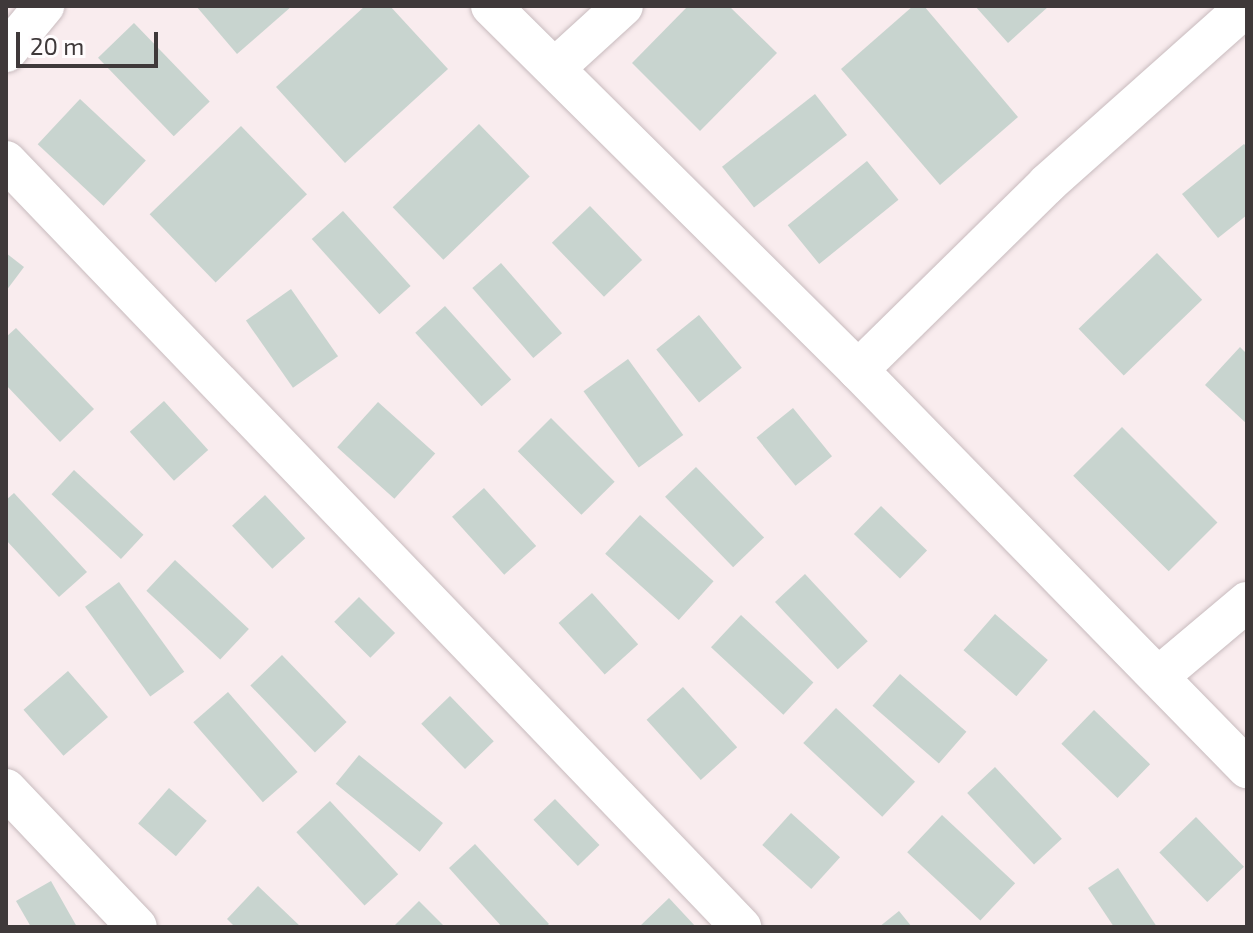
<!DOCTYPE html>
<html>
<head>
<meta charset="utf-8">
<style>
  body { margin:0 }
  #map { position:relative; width:1253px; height:933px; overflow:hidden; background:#f9ecee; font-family:"Exo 2",sans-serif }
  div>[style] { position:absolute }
  .building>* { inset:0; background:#c8d4cf; transform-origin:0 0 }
  .roads { filter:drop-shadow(0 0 2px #c8bbbe) drop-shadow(0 0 2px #c8bbbe) }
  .minor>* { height:40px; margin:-20px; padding:0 20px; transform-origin:20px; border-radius:20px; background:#fff }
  span { translate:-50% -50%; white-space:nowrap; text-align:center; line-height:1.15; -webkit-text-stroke:8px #fffcfd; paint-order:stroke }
  .frame { position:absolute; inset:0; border:8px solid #3f393a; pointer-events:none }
  .scale { position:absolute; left:16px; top:32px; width:142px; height:36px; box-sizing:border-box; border:4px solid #3f393a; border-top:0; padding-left:10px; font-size:24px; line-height:28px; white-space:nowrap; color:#3f393a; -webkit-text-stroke:6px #fffcfd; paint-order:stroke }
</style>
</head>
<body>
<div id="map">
  <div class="building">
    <div style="clip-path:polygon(196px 6px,292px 6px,237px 54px)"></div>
    <div style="clip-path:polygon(365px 6px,390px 6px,448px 69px,345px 163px,276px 87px)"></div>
    <div style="clip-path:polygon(688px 6px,729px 6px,777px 53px,700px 131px,632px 63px)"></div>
    <div style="clip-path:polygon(913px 6px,924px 6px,1018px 117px,940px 185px,841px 69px)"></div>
    <div style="clip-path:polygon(975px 6px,1049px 6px,1008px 43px)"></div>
    <div style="left:134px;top:23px;width:109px;height:50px;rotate:46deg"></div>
    <div style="left:815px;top:94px;width:52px;height:118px;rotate:52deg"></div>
    <div style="left:80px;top:99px;width:90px;height:62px;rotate:43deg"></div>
    <div style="left:479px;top:124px;width:73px;height:120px;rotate:46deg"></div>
    <div style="left:241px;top:126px;width:95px;height:127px;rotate:46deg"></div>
    <div style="clip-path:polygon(1244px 144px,1247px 147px,1247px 215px,1218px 238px,1182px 194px)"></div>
    <div style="left:867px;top:161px;width:50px;height:102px;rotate:51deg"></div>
    <div style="left:590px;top:206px;width:75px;height:53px;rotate:46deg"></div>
    <div style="left:343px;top:211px;width:101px;height:42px;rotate:48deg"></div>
    <div style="clip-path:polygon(6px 253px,24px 267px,6px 291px)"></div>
    <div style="left:1157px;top:253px;width:65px;height:109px;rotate:46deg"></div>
    <div style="left:501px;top:263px;width:93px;height:38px;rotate:49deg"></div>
    <div style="left:291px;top:289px;width:82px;height:55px;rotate:55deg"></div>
    <div style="left:445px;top:306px;width:99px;height:40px;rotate:48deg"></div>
    <div style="left:699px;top:315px;width:68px;height:55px;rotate:51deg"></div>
    <div style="clip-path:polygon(16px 328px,94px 409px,60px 442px,6px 385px,6px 337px)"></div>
    <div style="clip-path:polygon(1240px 347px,1247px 354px,1247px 424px,1205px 385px)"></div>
    <div style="left:628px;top:359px;width:94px;height:55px;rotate:54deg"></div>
    <div style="left:164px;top:401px;width:66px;height:46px;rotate:48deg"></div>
    <div style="left:378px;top:402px;width:77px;height:61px;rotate:42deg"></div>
    <div style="left:793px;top:408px;width:62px;height:47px;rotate:51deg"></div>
    <div style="left:551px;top:418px;width:90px;height:47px;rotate:45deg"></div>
    <div style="left:1122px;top:427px;width:135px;height:69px;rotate:45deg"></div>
    <div style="left:696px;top:467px;width:98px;height:43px;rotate:46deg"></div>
    <div style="left:74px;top:470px;width:95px;height:33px;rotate:43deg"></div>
    <div style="left:484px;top:488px;width:78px;height:43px;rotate:48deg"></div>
    <div style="clip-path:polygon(14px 493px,87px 572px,59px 597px,6px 540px,6px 500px)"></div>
    <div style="left:265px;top:495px;width:59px;height:45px;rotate:47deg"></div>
    <div style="left:881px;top:506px;width:64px;height:39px;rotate:44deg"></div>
    <div style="left:640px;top:515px;width:99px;height:52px;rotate:42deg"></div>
    <div style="left:175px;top:560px;width:101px;height:42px;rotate:43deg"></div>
    <div style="left:805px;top:574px;width:92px;height:41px;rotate:47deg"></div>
    <div style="left:119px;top:582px;width:111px;height:42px;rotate:54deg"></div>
    <div style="left:592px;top:593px;width:69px;height:45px;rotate:48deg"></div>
    <div style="left:359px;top:597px;width:51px;height:35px;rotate:45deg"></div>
    <div style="left:995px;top:614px;width:70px;height:48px;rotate:41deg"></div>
    <div style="left:741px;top:615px;width:99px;height:44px;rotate:43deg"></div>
    <div style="left:282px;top:655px;width:93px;height:44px;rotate:46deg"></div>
    <div style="left:68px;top:671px;width:61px;height:59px;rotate:49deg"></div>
    <div style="left:900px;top:674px;width:88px;height:42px;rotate:41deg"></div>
    <div style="left:683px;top:687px;width:81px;height:49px;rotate:48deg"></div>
    <div style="left:228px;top:692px;width:106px;height:46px;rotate:49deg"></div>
    <div style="left:450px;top:696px;width:63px;height:40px;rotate:46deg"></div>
    <div style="left:836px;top:708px;width:108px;height:48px;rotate:43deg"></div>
    <div style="left:1094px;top:710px;width:78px;height:47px;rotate:44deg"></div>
    <div style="left:359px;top:755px;width:108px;height:37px;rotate:39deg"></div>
    <div style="left:995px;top:767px;width:98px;height:38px;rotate:47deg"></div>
    <div style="left:169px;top:788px;width:50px;height:47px;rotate:41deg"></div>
    <div style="left:555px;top:799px;width:64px;height:30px;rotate:46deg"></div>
    <div style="left:330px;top:801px;width:100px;height:46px;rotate:47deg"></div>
    <div style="left:791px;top:813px;width:66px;height:43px;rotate:42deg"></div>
    <div style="left:942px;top:815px;width:100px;height:51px;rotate:43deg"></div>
    <div style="left:1196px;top:817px;width:69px;height:51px;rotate:46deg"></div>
    <div style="clip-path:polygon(475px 844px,549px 924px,545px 927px,502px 927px,449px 868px)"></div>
    <div style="clip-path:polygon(1118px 868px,1157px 927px,1114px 927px,1088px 888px)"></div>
    <div style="clip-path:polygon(51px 881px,77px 927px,31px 927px,16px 901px)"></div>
    <div style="clip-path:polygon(258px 886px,301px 927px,235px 927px,227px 919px)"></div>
    <div style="clip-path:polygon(669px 898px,696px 927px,639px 927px)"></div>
    <div style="clip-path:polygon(419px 901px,445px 927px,393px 927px)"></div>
    <div style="clip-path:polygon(899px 911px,912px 927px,879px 927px)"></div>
  </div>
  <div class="roads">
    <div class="minor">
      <div style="left:491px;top:6px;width:517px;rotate:44.76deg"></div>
      <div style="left:858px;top:370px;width:557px;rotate:45.66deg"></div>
      <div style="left:6px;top:52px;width:60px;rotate:-50.4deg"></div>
      <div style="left:555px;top:68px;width:92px;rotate:-42.4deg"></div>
      <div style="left:6px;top:161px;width:1062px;rotate:46.18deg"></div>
      <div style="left:858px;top:370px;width:265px;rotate:-44.5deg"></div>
      <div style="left:1047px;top:184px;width:268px;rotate:-41.7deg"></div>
      <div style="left:1159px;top:676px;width:115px;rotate:-40.1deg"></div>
      <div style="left:6px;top:789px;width:190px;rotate:46.5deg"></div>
    </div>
  </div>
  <div class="frame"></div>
  <div class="scale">20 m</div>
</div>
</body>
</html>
